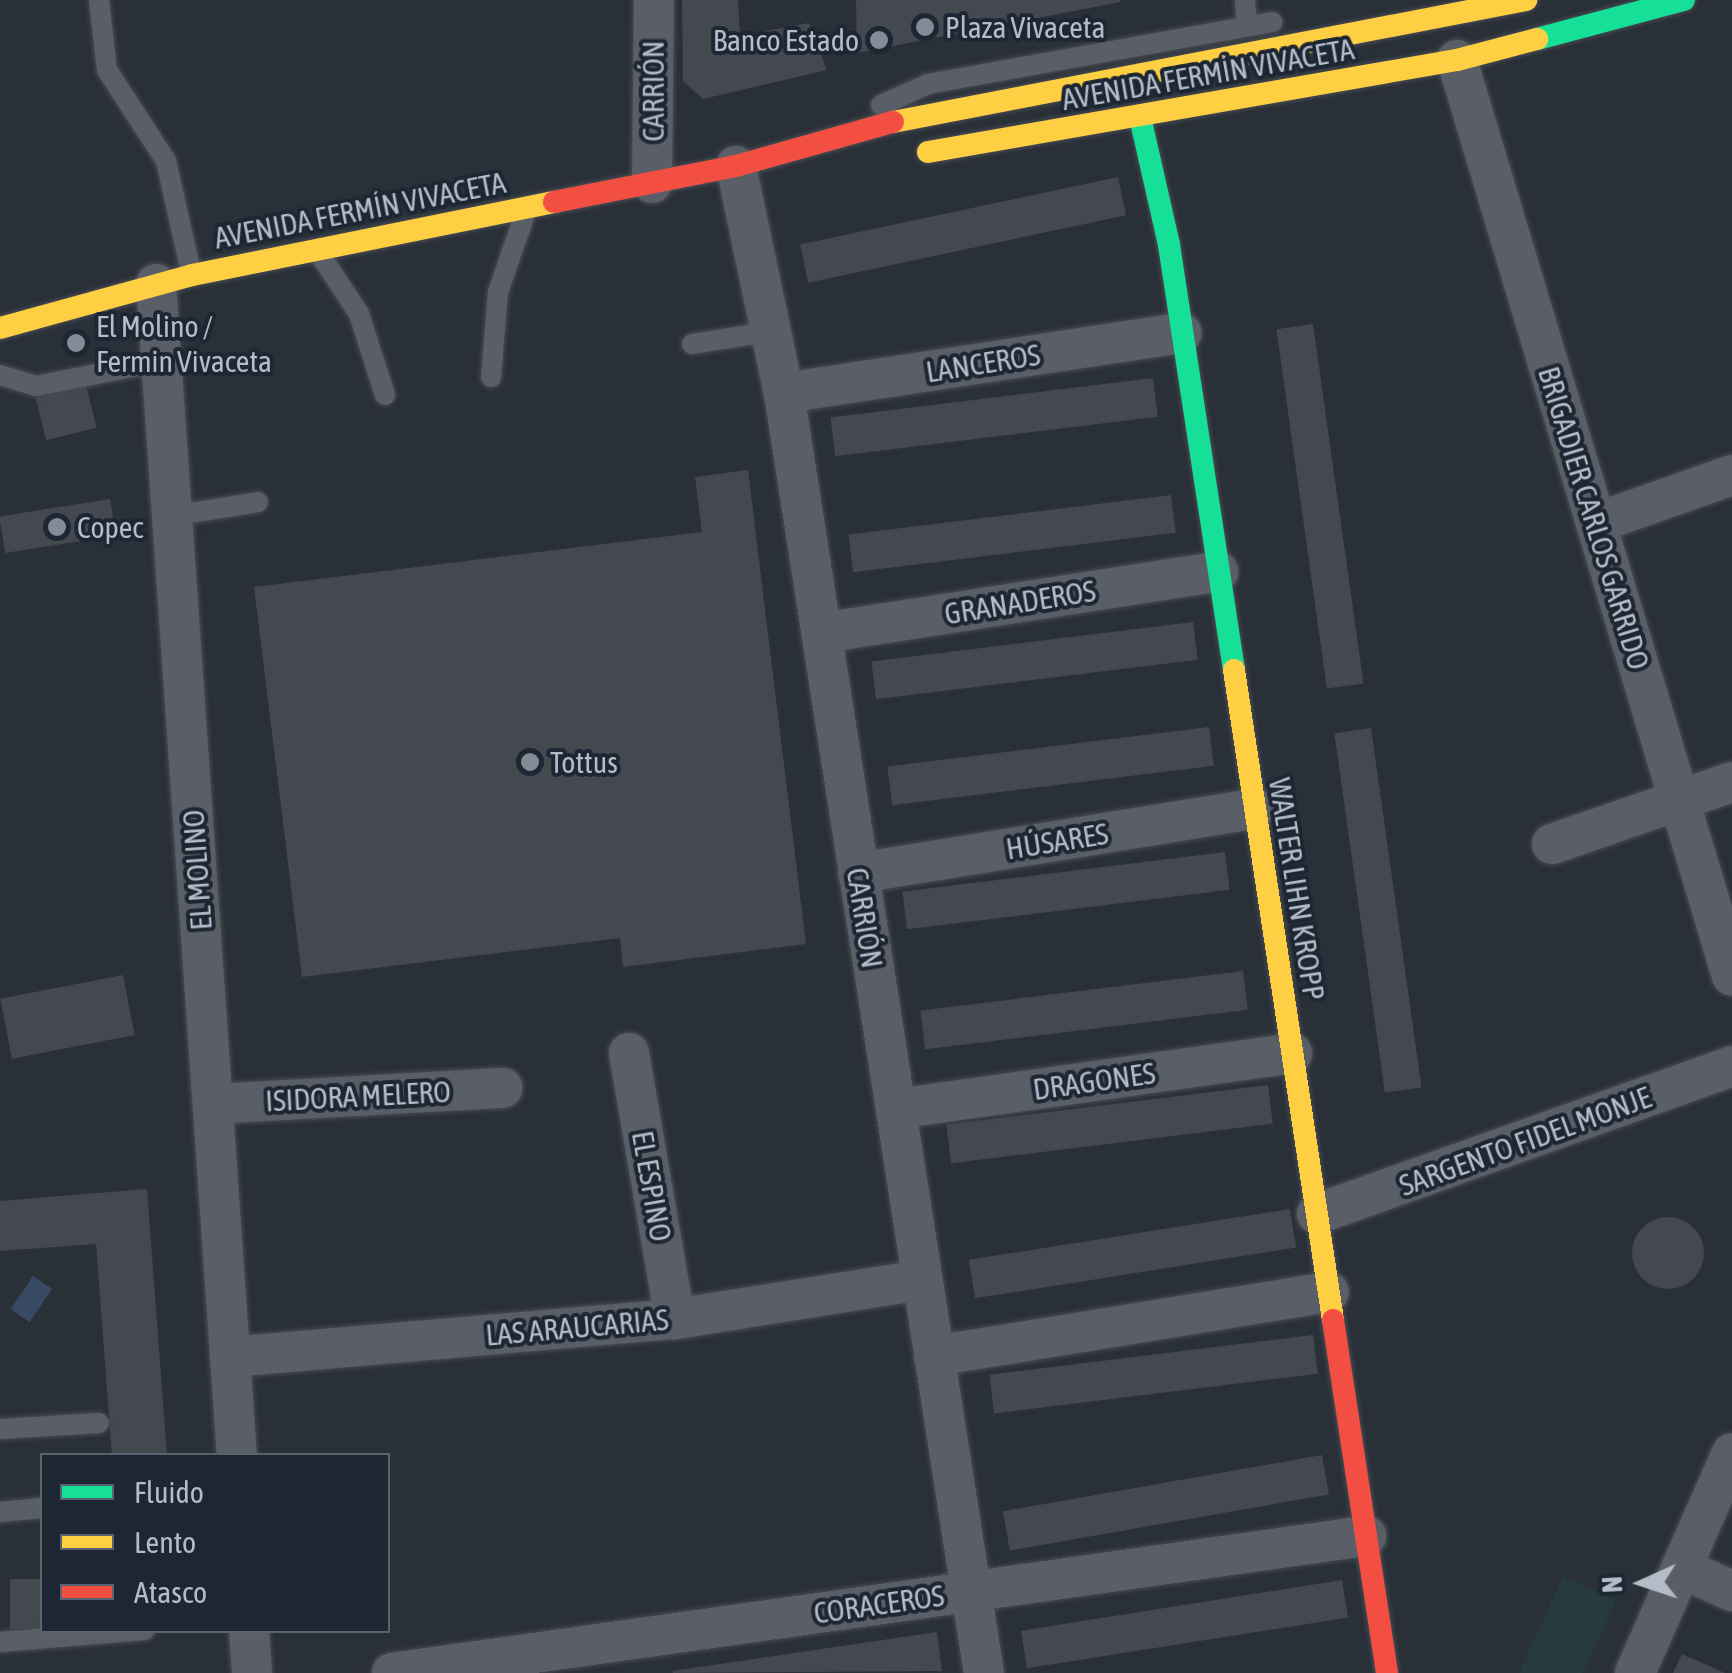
<!DOCTYPE html>
<html>
<head>
<meta charset="utf-8">
<style>
  body { margin:0 }
  #map { position:relative; width:1732px; height:1673px; overflow:hidden; background:#2a3038; font-family:"Asap Condensed",sans-serif }
  div>[style] { position:absolute }
  .green>* { inset:0; background:#273a3e }
  .water>* { inset:0; background:#384963; transform-origin:0 0 }
  .building>* { inset:0; background:#444950; transform-origin:0 0 }
  .round { border-radius:50% }
  .roads { filter:drop-shadow(0 0 2px #484c53) drop-shadow(0 0 2px #484c53) }
  .lane>* { height:20px; margin:-10px; padding:0 10px; transform-origin:10px; border-radius:10px; background:#5a5e66 }
  .street>* { height:40px; margin:-20px; padding:0 20px; transform-origin:20px; border-radius:20px; background:#5a5e66 }
  .fast>* { height:22px; margin:-11px; padding:0 11px; transform-origin:11px; border-radius:11px; background:#16e098 }
  .slow>* { height:22px; margin:-11px; padding:0 11px; transform-origin:11px; border-radius:11px; background:#ffcf43 }
  .jam>* { height:22px; margin:-11px; padding:0 11px; transform-origin:11px; border-radius:11px; background:#f24e42 }
  .dots>* { width:28px; height:28px; translate:-50% -50%; box-sizing:border-box; border:5px solid #1d2633; border-radius:50% }
  span { translate:-50% -50%; white-space:nowrap; text-align:center; line-height:1.15; -webkit-text-stroke:8px #1d2633; paint-order:stroke }
  .poi-label { font-size:30px; color:#b4bcc9 }
  .left { translate:0 -50%; text-align:left }
  .right { translate:-100% -50%; text-align:right }
  .street-label { font-size:30px; color:#b4bcc9 }
  .legend { position:absolute; left:40px; top:1453px; width:350px; height:180px; box-sizing:border-box; background:#1d2633; border:2px solid #59626f; margin:0; padding:12px 18px; list-style:none; font-size:30px; color:#b4bcc9 }
  .legend li { display:flex; align-items:center; gap:20px; height:50px }
  .legend b { width:50px; border:2px solid #59626f }
  .north { position:absolute; left:1592px; top:1533px; width:100px; height:100px; -webkit-text-stroke:8px #1d2633; paint-order:stroke; rotate:267deg; font-size:28px; font-weight:700; line-height:40px; text-align:center; color:#b4bcc9 }
  .north::after { content:''; display:block; margin:auto; width:35px; height:45px; background:#b4bcc9; clip-path:polygon(50% 0,100% 100%,50% 72%,0 100%) }
</style>
</head>
<body>
<div id="map">
  <div class="green">
    <div style="clip-path:polygon(1563px 1576px,1616px 1601px,1583px 1673px,1519px 1673px)"></div>
  </div>
  <div class="water">
    <div style="left:33px;top:1276px;width:23px;height:40px;rotate:34deg"></div>
  </div>
  <div class="building">
    <div style="clip-path:polygon(682px 0,738px 0,740px 36px,809px 23px,827px 70px,703px 99px,683px 81px)"></div>
    <div style="clip-path:polygon(856px 0,1120px 0,1120px 2px,857px 53px)"></div>
    <div style="left:1118px;top:177px;width:39px;height:325px;rotate:78deg"></div>
    <div style="left:1313px;top:324px;width:363px;height:37px;rotate:82deg"></div>
    <div style="left:1153px;top:378px;width:39px;height:325px;rotate:83deg"></div>
    <div style="left:86px;top:385px;width:44px;height:52px;rotate:76deg"></div>
    <div style="clip-path:polygon(748px 470px,806px 944px,623px 967px,620px 938px,302px 977px,254px 587px,702px 532px,695px 477px)"></div>
    <div style="left:1171px;top:495px;width:38px;height:325px;rotate:83deg"></div>
    <div style="left:110px;top:499px;width:37px;height:112px;rotate:81deg"></div>
    <div style="left:1193px;top:622px;width:38px;height:324px;rotate:83deg"></div>
    <div style="left:1209px;top:727px;width:39px;height:324px;rotate:83deg"></div>
    <div style="left:1371px;top:728px;width:363px;height:37px;rotate:82deg"></div>
    <div style="left:1225px;top:852px;width:38px;height:325px;rotate:83deg"></div>
    <div style="left:1243px;top:971px;width:39px;height:325px;rotate:83deg"></div>
    <div style="left:123px;top:975px;width:61px;height:125px;rotate:79deg"></div>
    <div style="left:1268px;top:1085px;width:39px;height:324px;rotate:83deg"></div>
    <div style="clip-path:polygon(147px 1189px,167px 1456px,112px 1456px,96px 1244px,0 1251px,0 1201px)"></div>
    <div style="left:1290px;top:1209px;width:39px;height:325px;rotate:81deg"></div>
    <div class="round" style="left:1632px;top:1217px;width:72px;height:72px"></div>
    <div style="left:1313px;top:1335px;width:39px;height:326px;rotate:83deg"></div>
    <div style="left:1322px;top:1455px;width:40px;height:324px;rotate:80deg"></div>
    <div style="left:42px;top:1579px;width:50px;height:32px;rotate:90deg"></div>
    <div style="left:1342px;top:1580px;width:38px;height:325px;rotate:81deg"></div>
    <div style="clip-path:polygon(937px 1632px,942px 1671px,673px 1673px,672px 1671px)"></div>
    <div style="clip-path:polygon(1682px 1654px,1725px 1673px,1673px 1673px)"></div>
  </div>
  <div class="roads">
    <div class="lane">
      <div style="left:99px;top:0;width:70px;rotate:83.5deg"></div>
      <div style="left:107px;top:70px;width:108px;rotate:57deg"></div>
      <div style="left:166px;top:161px;width:114px;rotate:77.3deg"></div>
      <div style="left:1245px;top:0;width:26px;rotate:86deg"></div>
      <div style="left:881px;top:105px;width:51px;rotate:-24.1deg"></div>
      <div style="left:928px;top:84px;width:350px;rotate:-10.2deg"></div>
      <div style="left:319px;top:253px;width:73px;rotate:56.7deg"></div>
      <div style="left:359px;top:314px;width:85px;rotate:72.2deg"></div>
      <div style="left:692px;top:344px;width:81px;rotate:-9.2deg"></div>
      <div style="left:0;top:375px;width:38px;rotate:17deg"></div>
      <div style="left:36px;top:386px;width:128px;rotate:-11.2deg"></div>
      <div style="left:491px;top:377px;width:85px;rotate:-85.3deg"></div>
      <div style="left:498px;top:292px;width:83px;rotate:-70.9deg"></div>
      <div style="left:172px;top:516px;width:87px;rotate:-9.2deg"></div>
      <div style="left:0;top:1429px;width:99px;rotate:-3.5deg"></div>
      <div style="left:0;top:1512px;width:42px;rotate:-5.4deg"></div>
      <div style="left:0;top:1642px;width:145px;rotate:-4.7deg"></div>
    </div>
    <div class="street">
      <div style="left:1457px;top:60px;width:956px;rotate:73.29deg"></div>
      <div style="left:736px;top:166px;width:232px;rotate:78.1deg"></div>
      <div style="left:784px;top:393px;width:1296px;rotate:81.12deg"></div>
      <div style="left:652px;top:183px;width:183px;rotate:-89.4deg"></div>
      <div style="left:156px;top:284px;width:1175px;rotate:86.05deg"></div>
      <div style="left:784px;top:393px;width:402px;rotate:-8.6deg"></div>
      <div style="left:1596px;top:523px;width:144px;rotate:-19.4deg"></div>
      <div style="left:822px;top:633px;width:401px;rotate:-8.8deg"></div>
      <div style="left:1552px;top:844px;width:190px;rotate:-19deg"></div>
      <div style="left:858px;top:873px;width:402px;rotate:-9.2deg"></div>
      <div style="left:629px;top:1053px;width:270px;rotate:80.2deg"></div>
      <div style="left:213px;top:1104px;width:290px;rotate:-3.2deg"></div>
      <div style="left:896px;top:1109px;width:400px;rotate:-8deg"></div>
      <div style="left:1317px;top:1214px;width:441px;rotate:-19.6deg"></div>
      <div style="left:934px;top:1356px;width:400px;rotate:-9.2deg"></div>
      <div style="left:230px;top:1357px;width:447px;rotate:-4.9deg"></div>
      <div style="left:675px;top:1319px;width:250px;rotate:-9deg"></div>
      <div style="left:1681px;top:1568px;width:56px;rotate:24.3deg"></div>
      <div style="left:249px;top:1630px;width:43px;rotate:86deg"></div>
      <div style="left:392px;top:1673px;width:984px;rotate:-8.01deg"></div>
      <div style="left:1635px;top:1673px;width:240px;rotate:-66.2deg"></div>
    </div>
    <div class="fast">
      <div style="left:1537px;top:39px;width:152px;rotate:-14.9deg"></div>
      <div style="left:1140px;top:117px;width:131px;rotate:77.2deg"></div>
      <div style="left:1169px;top:245px;width:430px;rotate:81.3deg"></div>
    </div>
    <div class="slow">
      <div style="left:893px;top:122px;width:645px;rotate:-10.91deg"></div>
      <div style="left:928px;top:152px;width:537px;rotate:-9.87deg"></div>
      <div style="left:1457px;top:60px;width:83px;rotate:-14.7deg"></div>
      <div style="left:0;top:328px;width:199px;rotate:-15.4deg"></div>
      <div style="left:192px;top:275px;width:369px;rotate:-11.4deg"></div>
      <div style="left:1234px;top:670px;width:657px;rotate:81.34deg"></div>
    </div>
    <div class="jam">
      <div style="left:554px;top:202px;width:186px;rotate:-11.2deg"></div>
      <div style="left:736px;top:166px;width:163px;rotate:-15.7deg"></div>
      <div style="left:1333px;top:1320px;width:357px;rotate:81.3deg"></div>
    </div>
  </div>
  <div class="dots">
    <div style="left:925px;top:27px;background:#848b96"></div>
    <div style="left:879px;top:40px;background:#848b96"></div>
    <div style="left:76px;top:343px;background:#848b96"></div>
    <div style="left:57px;top:527px;background:#848b96"></div>
    <div style="left:530px;top:762px;background:#848b96"></div>
  </div>
  <div class="poi-label">
    <span class="left" style="left:945px;top:27px">Plaza Vivaceta</span>
    <span class="right" style="left:859px;top:40px">Banco Estado</span>
    <span class="left" style="left:96px;top:343px">El Molino /<br>Fermin Vivaceta</span>
    <span class="left" style="left:77px;top:527px">Copec</span>
    <span class="left" style="left:550px;top:762px">Tottus</span>
  </div>
  <div class="street-label">
    <span style="left:1208px;top:74px;rotate:-10deg">AVENIDA FERMÍN VIVACETA</span>
    <span style="left:653px;top:91px;rotate:-90deg">CARRIÓN</span>
    <span style="left:360px;top:210px;rotate:-11deg">AVENIDA FERMÍN VIVACETA</span>
    <span style="left:983px;top:363px;rotate:-9deg">LANCEROS</span>
    <span style="left:1594px;top:518px;rotate:73deg">BRIGADIER CARLOS GARRIDO</span>
    <span style="left:1020px;top:602px;rotate:-9deg">GRANADEROS</span>
    <span style="left:1057px;top:841px;rotate:-9deg">HÚSARES</span>
    <span style="left:197px;top:870px;rotate:-94deg">EL MOLINO</span>
    <span style="left:1297px;top:889px;rotate:81deg">WALTER LIHN KROPP</span>
    <span style="left:865px;top:918px;rotate:81deg">CARRIÓN</span>
    <span style="left:1094px;top:1081px;rotate:-8deg">DRAGONES</span>
    <span style="left:358px;top:1096px;rotate:-3deg">ISIDORA MELERO</span>
    <span style="left:1525px;top:1141px;rotate:-20deg">SARGENTO FIDEL MONJE</span>
    <span style="left:652px;top:1186px;rotate:80deg">EL ESPINO</span>
    <span style="left:577px;top:1327px;rotate:-5deg">LAS ARAUCARIAS</span>
    <span style="left:879px;top:1604px;rotate:-8deg">CORACEROS</span>
  </div>
  <ul class="legend">
  <li><b style="height:12px;background:#16e098"></b>Fluido</li>
  <li><b style="height:12px;background:#ffcf43"></b>Lento</li>
  <li><b style="height:12px;background:#f24e42"></b>Atasco</li>
  </ul>
  <div class="north">N</div>
</div>
</body>
</html>
